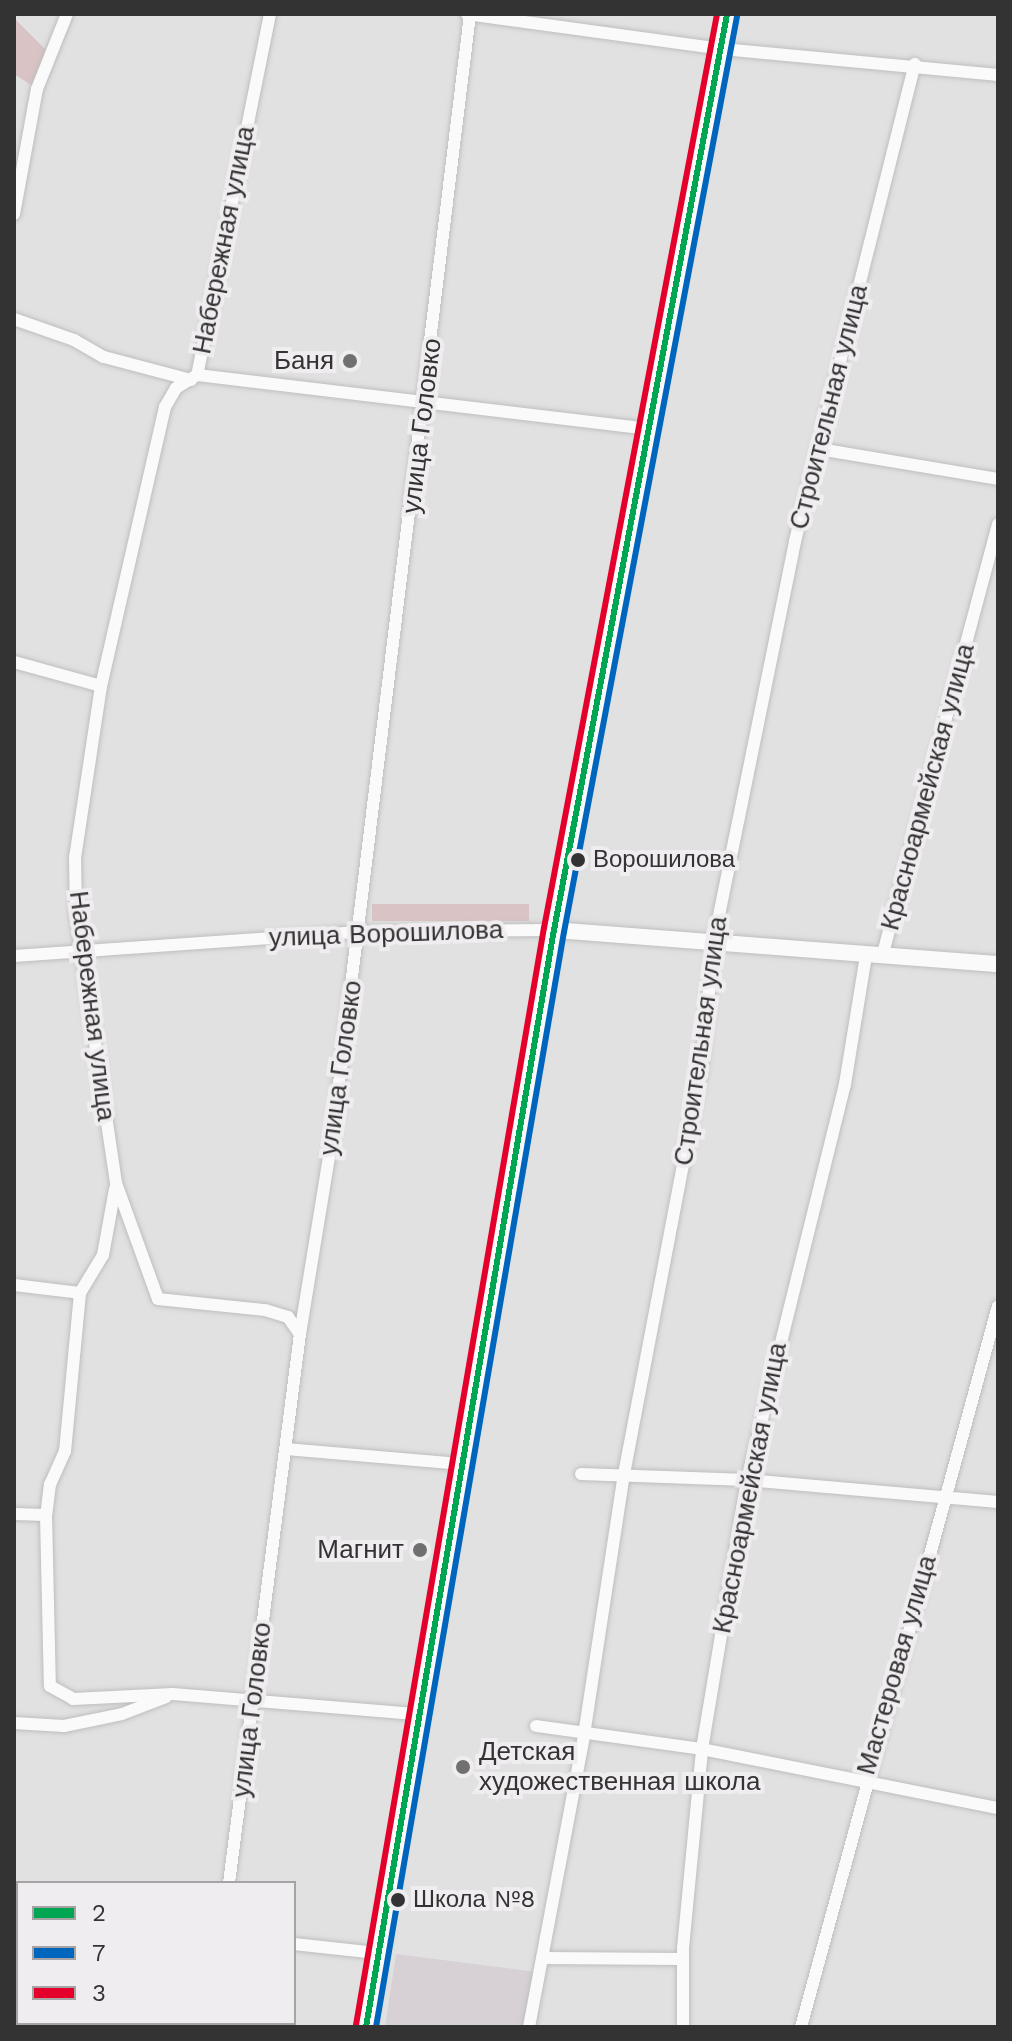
<!DOCTYPE html>
<html>
<head>
<meta charset="utf-8">
<style>
  body { margin:0 }
  #map { position:relative; width:1012px; height:2041px; overflow:hidden; background:#e2e1e2; font-family:"Work Sans",sans-serif }
  div>[style] { position:absolute }
  .built>* { inset:0; background:#d7d1d6 }
  .green>* { inset:0; background:#dac3c4; transform-origin:0 0 }
  .roads { filter:drop-shadow(0 0 2px #bebebe) drop-shadow(0 0 2px #bebebe) }
  .minor>* { height:12px; margin:-6px; padding:0 6px; transform-origin:6px; border-radius:6px; background:#fbfafb }
  .major>* { height:16px; margin:-8px; padding:0 8px; transform-origin:8px; border-radius:8px; background:#fbfafb }
  .bus-1>* { height:6px; margin:-3px; padding:0 3px; transform-origin:3px; border-radius:3px; background:#00a651 }
  .bus-2>* { height:6px; margin:-3px; padding:0 3px; transform-origin:3px; border-radius:3px; background:#0065bd }
  .bus-3>* { height:6px; margin:-3px; padding:0 3px; transform-origin:3px; border-radius:3px; background:#e4002b }
  .dots>* { width:22px; height:22px; translate:-50% -50%; box-sizing:border-box; border:4px solid #f0edf0; border-radius:50% }
  span { translate:-50% -50%; white-space:nowrap; text-align:center; line-height:1.15; -webkit-text-stroke:8px #f0edf0; paint-order:stroke }
  .bus-label { font-size:24px; color:#343333 }
  .left { translate:0 -50%; text-align:left }
  .street-label { font-size:26px; color:#343333 }
  .poi-label { font-size:26px; color:#343333 }
  .right { translate:-100% -50%; text-align:right }
  .frame { position:absolute; inset:0; border:16px solid #343333; pointer-events:none }
  .legend { position:absolute; left:16px; top:1881px; width:280px; height:144px; box-sizing:border-box; background:#f0edf0; border:2px solid #a5a3a4; margin:0; padding:10px 14px; list-style:none; font-size:24px; color:#343333 }
  .legend li { display:flex; align-items:center; gap:16px; height:40px }
  .legend b { width:40px; border:2px solid #a5a3a4 }
</style>
</head>
<body>
<div id="map">
  <div class="built">
    <div style="clip-path:polygon(396px 1954px,545px 1973px,535px 2027px,385px 2027px)"></div>
  </div>
  <div class="green">
    <div style="clip-path:polygon(14px 18px,50px 54px,37px 89px,14px 74px)"></div>
    <div style="left:529px;top:904px;width:17px;height:157px;rotate:90deg"></div>
  </div>
  <div class="roads">
    <div class="minor">
      <div style="left:270px;top:14px;width:368px;rotate:101.4deg"></div>
      <div style="left:197px;top:375px;width:25px;rotate:148deg"></div>
      <div style="left:176px;top:388px;width:22px;rotate:120deg"></div>
      <div style="left:165px;top:407px;width:286px;rotate:102.9deg"></div>
      <div style="left:101px;top:686px;width:173px;rotate:98.6deg"></div>
      <div style="left:75px;top:857px;width:58px;rotate:89deg"></div>
      <div style="left:76px;top:915px;width:271px;rotate:81.5deg"></div>
      <div style="left:116px;top:1183px;width:123px;rotate:70.1deg"></div>
      <div style="left:158px;top:1299px;width:108px;rotate:5.9deg"></div>
      <div style="left:265px;top:1310px;width:24px;rotate:17deg"></div>
      <div style="left:288px;top:1317px;width:21px;rotate:55deg"></div>
      <div style="left:467px;top:14px;width:258px;rotate:7.8deg"></div>
      <div style="left:723px;top:49px;width:276px;rotate:5.4deg"></div>
      <div style="left:14px;top:214px;width:127px;rotate:-79.6deg"></div>
      <div style="left:37px;top:89px;width:81px;rotate:-68.2deg"></div>
      <div style="left:14px;top:319px;width:64px;rotate:19.3deg"></div>
      <div style="left:74px;top:340px;width:34px;rotate:30deg"></div>
      <div style="left:104px;top:357px;width:90px;rotate:14.8deg"></div>
      <div style="left:197px;top:375px;width:458px;rotate:6.8deg"></div>
      <div style="left:819px;top:449px;width:181px;rotate:9.5deg"></div>
      <div style="left:14px;top:662px;width:90px;rotate:15.4deg"></div>
      <div style="left:14px;top:956px;width:346px;rotate:-4deg"></div>
      <div style="left:359px;top:932px;width:195px;rotate:-0.6deg"></div>
      <div style="left:882px;top:957px;width:448px;rotate:-75deg"></div>
      <div style="left:115px;top:1189px;width:67px;rotate:100.3deg"></div>
      <div style="left:103px;top:1255px;width:44px;rotate:121.2deg"></div>
      <div style="left:80px;top:1293px;width:159px;rotate:95.4deg"></div>
      <div style="left:65px;top:1451px;width:36px;rotate:114deg"></div>
      <div style="left:50px;top:1484px;width:31px;rotate:97deg"></div>
      <div style="left:46px;top:1515px;width:171px;rotate:88.7deg"></div>
      <div style="left:50px;top:1686px;width:26px;rotate:29deg"></div>
      <div style="left:73px;top:1699px;width:100px;rotate:-2.9deg"></div>
      <div style="left:173px;top:1694px;width:246px;rotate:4.7deg"></div>
      <div style="left:14px;top:1285px;width:66px;rotate:6.9deg"></div>
      <div style="left:286px;top:1449px;width:177px;rotate:4.9deg"></div>
      <div style="left:581px;top:1474px;width:166px;rotate:2.1deg"></div>
      <div style="left:747px;top:1480px;width:252px;rotate:5deg"></div>
      <div style="left:14px;top:1514px;width:32px;rotate:2deg"></div>
      <div style="left:14px;top:1723px;width:50px;rotate:3.4deg"></div>
      <div style="left:64px;top:1726px;width:59px;rotate:-11.7deg"></div>
      <div style="left:122px;top:1714px;width:47px;rotate:-21.1deg"></div>
      <div style="left:536px;top:1726px;width:168px;rotate:7.9deg"></div>
      <div style="left:702px;top:1749px;width:302px;rotate:11.3deg"></div>
      <div style="left:229px;top:1883px;width:554px;rotate:-82.63deg"></div>
      <div style="left:300px;top:1334px;width:205px;rotate:-80.7deg"></div>
      <div style="left:333px;top:1132px;width:1126px;rotate:-83.01deg"></div>
      <div style="left:294px;top:1944px;width:83px;rotate:6.2deg"></div>
      <div style="left:542px;top:1958px;width:141px;rotate:0.4deg"></div>
      <div style="left:14px;top:1967px;width:4px"></div>
      <div style="left:209px;top:2027px;width:4px;rotate:-76deg"></div>
      <div style="left:529px;top:2027px;width:297px;rotate:-79.3deg"></div>
      <div style="left:584px;top:1735px;width:264px;rotate:-81.3deg"></div>
      <div style="left:624px;top:1474px;width:410px;rotate:-79.2deg"></div>
      <div style="left:701px;top:1071px;width:132px;rotate:-84.3deg"></div>
      <div style="left:714px;top:940px;width:407px;rotate:-78.5deg"></div>
      <div style="left:795px;top:541px;width:492px;rotate:-75.9deg"></div>
      <div style="left:683px;top:2027px;width:79px;rotate:-90deg"></div>
      <div style="left:683px;top:1948px;width:200px;rotate:-84.5deg"></div>
      <div style="left:702px;top:1749px;width:273px;rotate:-80.5deg"></div>
      <div style="left:747px;top:1480px;width:408px;rotate:-76.1deg"></div>
      <div style="left:845px;top:1084px;width:130px;rotate:-80.7deg"></div>
      <div style="left:801px;top:2027px;width:747px;rotate:-74.72deg"></div>
    </div>
    <div class="major">
      <div style="left:554px;top:930px;width:445px;rotate:4.4deg"></div>
      <div style="left:366px;top:2027px;width:1113px;rotate:-80.28deg"></div>
      <div style="left:554px;top:930px;width:932px;rotate:-79.3deg"></div>
    </div>
  </div>
  <div class="bus-1">
    <div style="left:366px;top:2027px;width:1113px;rotate:-80.28deg"></div>
    <div style="left:554px;top:930px;width:932px;rotate:-79.3deg"></div>
  </div>
  <div class="bus-2">
    <div style="left:376px;top:2027px;width:1111px;rotate:-80.26deg"></div>
    <div style="left:564px;top:932px;width:932px;rotate:-79.3deg"></div>
  </div>
  <div class="bus-3">
    <div style="left:356px;top:2025px;width:1113px;rotate:-80.28deg"></div>
    <div style="left:544px;top:928px;width:930px;rotate:-79.28deg"></div>
  </div>
  <div class="dots">
    <div style="left:350px;top:361px;background:#717070"></div>
    <div style="left:578px;top:860px;background:#343333"></div>
    <div style="left:420px;top:1550px;background:#717070"></div>
    <div style="left:463px;top:1767px;background:#717070"></div>
    <div style="left:398px;top:1900px;background:#343333"></div>
  </div>
  <div class="bus-label">
    <span class="left" style="left:593px;top:860px">Ворошилова</span>
    <span class="left" style="left:413px;top:1900px">Школа №8</span>
  </div>
  <div class="street-label">
    <span style="left:224px;top:240px;rotate:-79deg">Набережная улица</span>
    <span style="left:829px;top:407px;rotate:-76deg">Строительная улица</span>
    <span style="left:422px;top:426px;rotate:-83deg">улица Головко</span>
    <span style="left:928px;top:787px;rotate:-75deg">Красноармейская улица</span>
    <span style="left:386px;top:934px;rotate:-2deg">улица Ворошилова</span>
    <span style="left:92px;top:1006px;rotate:83deg">Набережная улица</span>
    <span style="left:701px;top:1041px;rotate:-82deg">Строительная улица</span>
    <span style="left:341px;top:1068px;rotate:-82deg">улица Головко</span>
    <span style="left:750px;top:1488px;rotate:-79deg">Красноармейская улица</span>
    <span style="left:897px;top:1665px;rotate:-74deg">Мастеровая улица</span>
    <span style="left:252px;top:1710px;rotate:-83deg">улица Головко</span>
  </div>
  <div class="poi-label">
    <span class="right" style="left:334px;top:361px">Баня</span>
    <span class="right" style="left:404px;top:1550px">Магнит</span>
    <span class="left" style="left:479px;top:1767px">Детская<br>художественная школа</span>
  </div>
  <div class="frame"></div>
  <ul class="legend">
  <li><b style="height:10px;background:#00a651"></b>2</li>
  <li><b style="height:10px;background:#0065bd"></b>7</li>
  <li><b style="height:10px;background:#e4002b"></b>3</li>
  </ul>
</div>
</body>
</html>
